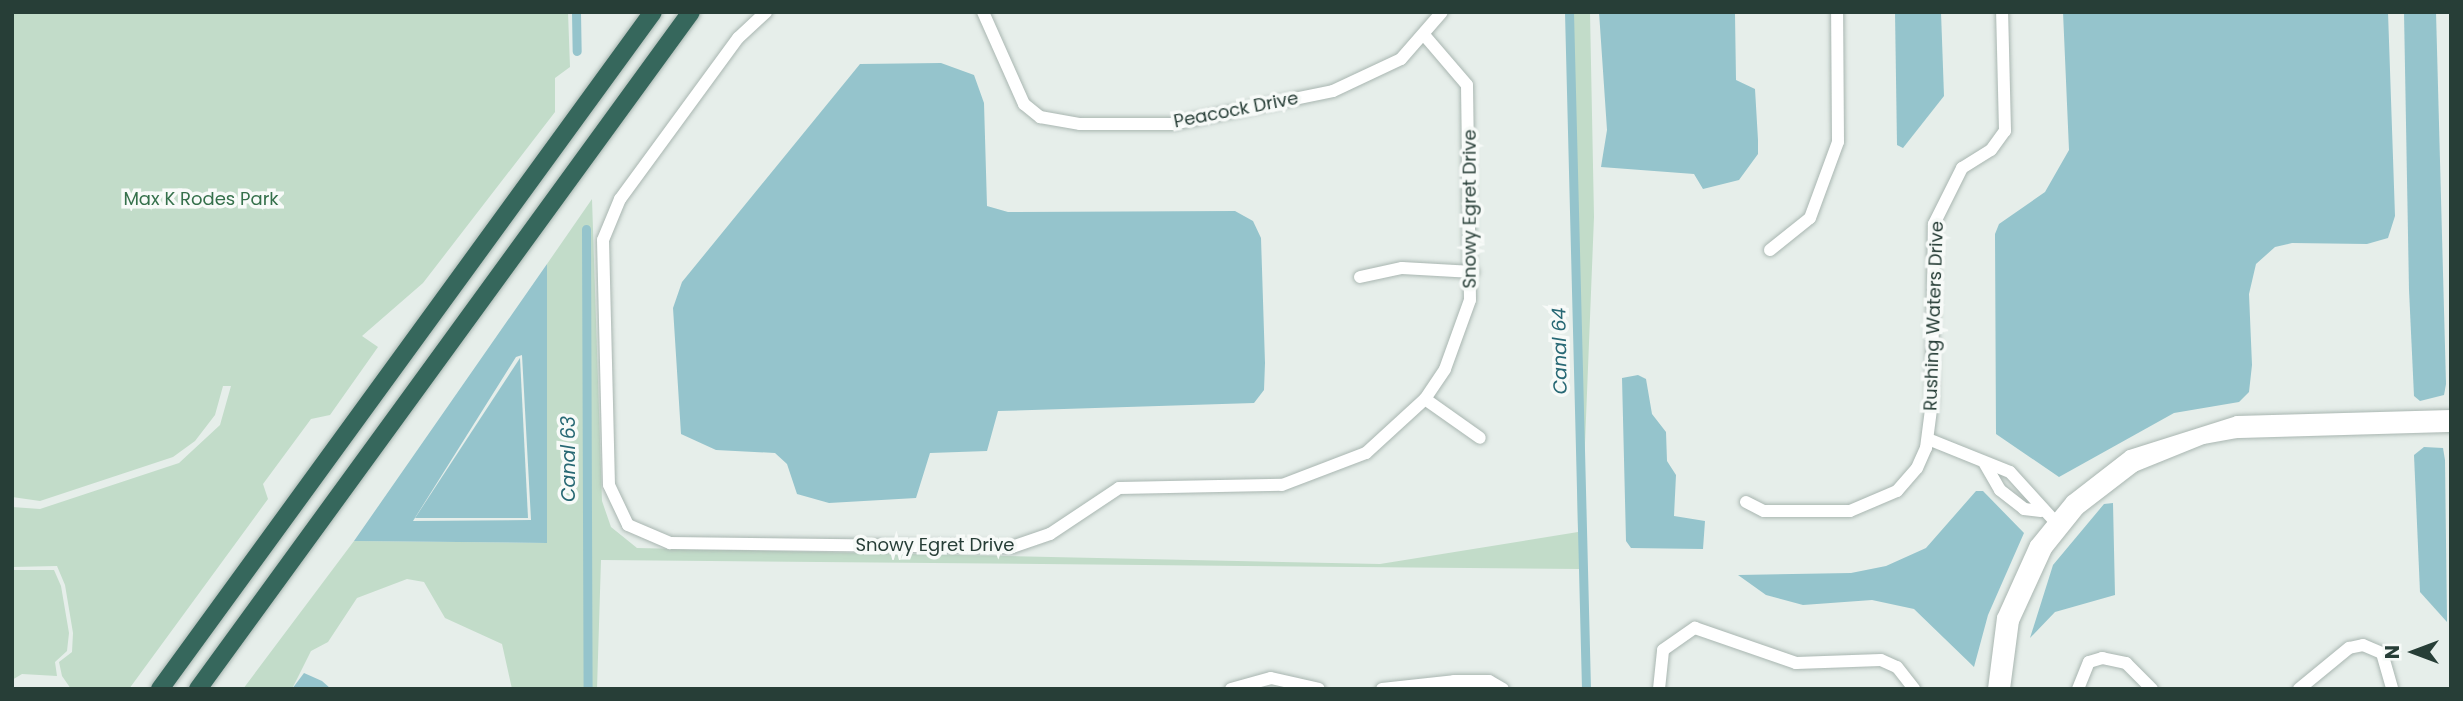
<!DOCTYPE html>
<html>
<head>
<meta charset="utf-8">
<style>
  body { margin:0 }
  #map { position:relative; width:2463px; height:701px; overflow:hidden; background:#e6eeea; font-family:Poppins,sans-serif }
  div>[style] { position:absolute }
  .green>* { inset:0; background:#c2dcc9 }
  .water>* { inset:0; background:#95c4cc }
  .canal>* { height:9px; margin:-4.5px; padding:0 4.5px; transform-origin:4.5px; border-radius:4.5px; background:#95c4cc }
  .roads { filter:drop-shadow(0 0 2px #a9b6b1) drop-shadow(0 0 2px #a9b6b1) }
  .minor>* { height:12px; margin:-6px; padding:0 6px; transform-origin:6px; border-radius:6px; background:#fff }
  .highway>* { height:18px; margin:-9px; padding:0 9px; transform-origin:9px; border-radius:9px; background:#36675c }
  span { translate:-50% -50%; white-space:nowrap; text-align:center; line-height:1.15; -webkit-text-stroke:7px #f7faf8; paint-order:stroke }
  .street-label { font-size:18px; color:#273e37 }
  .park-label { font-size:18px; color:#35704b }
  .water-label { font-size:19px; color:#276874; font-style:italic }
  .frame { position:absolute; inset:0; border:14px solid #273e37; pointer-events:none }
  .north { position:absolute; left:2379px; top:617px; width:70px; height:70px; -webkit-text-stroke:5px #f7faf8; paint-order:stroke; rotate:270deg; font-size:19px; font-weight:700; line-height:28px; text-align:center; color:#273e37 }
  .north::after { content:''; display:block; margin:auto; width:24px; height:32px; background:#273e37; clip-path:polygon(50% 0,100% 100%,50% 72%,0 100%) }
</style>
</head>
<body>
<div id="map">
  <div class="green">
    <div style="clip-path:polygon(12px 12px,568px 12px,570px 67px,555px 78px,555px 112px,423px 283px,362px 336px,378px 347px,330px 415px,311px 419px,263px 484px,268px 499px,129px 689px,71px 689px,62px 676px,59px 662px,72px 652px,73px 633px,65px 585px,57px 566px,12px 567px,12px 507px,40px 509px,179px 463px,220px 425px,231px 386px,223px 386px,215px 415px,195px 441px,173px 457px,40px 501px,12px 497px)"></div>
    <div style="clip-path:polygon(1570px 12px,1590px 12px,1594px 217px,1580px 569px,601px 560px,597px 689px,512px 689px,502px 644px,445px 618px,424px 582px,407px 579px,357px 598px,328px 642px,311px 651px,292px 689px,243px 689px,354px 541px,547px 543px,547px 264px,592px 199px,602px 501px,611px 527px,637px 548px,1380px 564px,1578px 532px)"></div>
    <div style="clip-path:polygon(12px 570px,54px 570px,61px 586px,69px 633px,67px 651px,55px 662px,57px 676px,22px 674px,12px 680px)"></div>
  </div>
  <div class="water">
    <div style="clip-path:polygon(1599px 12px,1735px 14px,1736px 80px,1755px 89px,1758px 140px,1758px 154px,1739px 180px,1703px 189px,1694px 174px,1601px 167px,1607px 130px)"></div>
    <div style="clip-path:polygon(1895px 12px,1941px 12px,1944px 96px,1903px 148px,1897px 145px)"></div>
    <div style="clip-path:polygon(2063px 12px,2388px 12px,2395px 216px,2388px 238px,2367px 244px,2292px 243px,2275px 247px,2256px 264px,2249px 294px,2252px 365px,2249px 392px,2239px 402px,2174px 413px,2059px 477px,1996px 434px,1995px 234px,1999px 224px,2045px 192px,2069px 150px)"></div>
    <div style="clip-path:polygon(2404px 12px,2436px 12px,2446px 384px,2444px 395px,2420px 401px,2414px 396px,2409px 290px)"></div>
    <div style="clip-path:polygon(860px 64px,941px 63px,974px 75px,984px 103px,987px 206px,1008px 212px,1235px 211px,1253px 221px,1261px 238px,1265px 363px,1264px 390px,1254px 403px,998px 411px,987px 451px,930px 453px,916px 498px,829px 503px,797px 494px,787px 464px,775px 453px,716px 450px,681px 434px,673px 308px,682px 282px)"></div>
    <div style="clip-path:polygon(evenodd,547px 264px,547px 543px,354px 541px,547px 264px,522px 355px,531px 520px,413px 521px,516px 357px,522px 355px)"></div>
    <div style="clip-path:polygon(520px 358px,528px 518px,415px 518px)"></div>
    <div style="clip-path:polygon(1638px 375px,1646px 379px,1652px 414px,1666px 432px,1667px 461px,1676px 475px,1674px 516px,1705px 521px,1703px 549px,1631px 548px,1626px 541px,1622px 378px)"></div>
    <div style="clip-path:polygon(2424px 447px,2443px 448px,2445px 460px,2447px 622px,2420px 592px,2414px 455px)"></div>
    <div style="clip-path:polygon(1976px 491px,1983px 491px,2024px 533px,1988px 615px,1974px 667px,1914px 609px,1872px 600px,1803px 605px,1766px 595px,1738px 575px,1851px 573px,1886px 566px,1926px 548px)"></div>
    <div style="clip-path:polygon(2113px 503px,2115px 595px,2055px 612px,2030px 638px,2053px 565px,2104px 504px)"></div>
    <div style="clip-path:polygon(304px 673px,322px 681px,331px 689px,292px 689px)"></div>
  </div>
  <div class="canal">
    <div style="left:576px;top:12px;width:39px;rotate:89deg"></div>
    <div style="left:1569px;top:12px;width:677px;rotate:88.56deg"></div>
    <div style="left:586px;top:229px;width:460px;rotate:89.8deg"></div>
  </div>
  <div class="roads">
    <div class="minor">
      <div style="left:766px;top:12px;width:38px;rotate:137deg"></div>
      <div style="left:738px;top:38px;width:200px;rotate:126.2deg"></div>
      <div style="left:620px;top:199px;width:44px;rotate:112.5deg"></div>
      <div style="left:603px;top:240px;width:245px;rotate:88.6deg"></div>
      <div style="left:609px;top:485px;width:44px;rotate:64.6deg"></div>
      <div style="left:628px;top:525px;width:46px;rotate:23.2deg"></div>
      <div style="left:670px;top:543px;width:342px;rotate:0.7deg"></div>
      <div style="left:1012px;top:547px;width:40px;rotate:-18.9deg"></div>
      <div style="left:1050px;top:534px;width:83px;rotate:-33.7deg"></div>
      <div style="left:1119px;top:488px;width:163px;rotate:-1.1deg"></div>
      <div style="left:1282px;top:485px;width:90px;rotate:-20.9deg"></div>
      <div style="left:1366px;top:453px;width:80px;rotate:-42.5deg"></div>
      <div style="left:1425px;top:399px;width:36px;rotate:-56deg"></div>
      <div style="left:1445px;top:369px;width:73px;rotate:-70.1deg"></div>
      <div style="left:1470px;top:300px;width:215px;rotate:-90.8deg"></div>
      <div style="left:1467px;top:85px;width:65px;rotate:-130.6deg"></div>
      <div style="left:983px;top:12px;width:101px;rotate:66deg"></div>
      <div style="left:1024px;top:104px;width:21px;rotate:39deg"></div>
      <div style="left:1040px;top:117px;width:41px;rotate:9.9deg"></div>
      <div style="left:1080px;top:124px;width:92px"></div>
      <div style="left:1172px;top:124px;width:164px;rotate:-11.6deg"></div>
      <div style="left:1333px;top:91px;width:75px;rotate:-25.2deg"></div>
      <div style="left:1401px;top:59px;width:62px;rotate:-48.9deg"></div>
      <div style="left:1770px;top:250px;width:51px;rotate:-38.7deg"></div>
      <div style="left:1810px;top:218px;width:81px;rotate:-69.8deg"></div>
      <div style="left:1838px;top:142px;width:130px;rotate:-90.4deg"></div>
      <div style="left:1360px;top:277px;width:43px;rotate:-12.1deg"></div>
      <div style="left:1402px;top:268px;width:71px;rotate:3.2deg"></div>
      <div style="left:1425px;top:399px;width:67px;rotate:35.3deg"></div>
      <div style="left:1928px;top:439px;width:88px;rotate:21.9deg"></div>
      <div style="left:2010px;top:472px;width:73px;rotate:47.8deg"></div>
      <div style="left:1985px;top:464px;width:30px;rotate:60deg"></div>
      <div style="left:2000px;top:490px;width:31px;rotate:38deg"></div>
      <div style="left:2024px;top:509px;width:17px;rotate:7deg"></div>
      <div style="left:1746px;top:502px;width:20px;rotate:27deg"></div>
      <div style="left:1764px;top:511px;width:86px"></div>
      <div style="left:1850px;top:511px;width:51px;rotate:-23.1deg"></div>
      <div style="left:1897px;top:491px;width:30px;rotate:-49deg"></div>
      <div style="left:1917px;top:468px;width:22px;rotate:-66deg"></div>
      <div style="left:1926px;top:448px;width:46px;rotate:-82.6deg"></div>
      <div style="left:1932px;top:402px;width:178px;rotate:-89.4deg"></div>
      <div style="left:1934px;top:224px;width:63px;rotate:-63.4deg"></div>
      <div style="left:1962px;top:168px;width:34px;rotate:-32deg"></div>
      <div style="left:1991px;top:150px;width:24px;rotate:-54deg"></div>
      <div style="left:2005px;top:131px;width:119px;rotate:-91.4deg"></div>
      <div style="left:1231px;top:689px;width:41px;rotate:-15.4deg"></div>
      <div style="left:1271px;top:678px;width:49px;rotate:12.9deg"></div>
      <div style="left:1382px;top:689px;width:72px;rotate:-6.3deg"></div>
      <div style="left:1454px;top:681px;width:35px"></div>
      <div style="left:1489px;top:681px;width:16px;rotate:30deg"></div>
      <div style="left:1659px;top:689px;width:39px;rotate:-84deg"></div>
      <div style="left:1663px;top:650px;width:39px;rotate:-35deg"></div>
      <div style="left:1695px;top:628px;width:107px;rotate:19.1deg"></div>
      <div style="left:1796px;top:663px;width:85px;rotate:-2deg"></div>
      <div style="left:1881px;top:660px;width:17px;rotate:24deg"></div>
      <div style="left:1897px;top:667px;width:28px;rotate:52deg"></div>
      <div style="left:1994px;top:689px;width:72px;rotate:-82.8deg"></div>
      <div style="left:2003px;top:618px;width:80px;rotate:-65.7deg"></div>
      <div style="left:2036px;top:545px;width:57px;rotate:-50.7deg"></div>
      <div style="left:2072px;top:501px;width:73px;rotate:-37.8deg"></div>
      <div style="left:2130px;top:456px;width:112px;rotate:-17.6deg"></div>
      <div style="left:2237px;top:422px;width:214px;rotate:-1.6deg"></div>
      <div style="left:2004px;top:689px;width:69px;rotate:-82.5deg"></div>
      <div style="left:2013px;top:621px;width:79px;rotate:-65.4deg"></div>
      <div style="left:2046px;top:549px;width:51px;rotate:-51.3deg"></div>
      <div style="left:2078px;top:509px;width:71px;rotate:-37.5deg"></div>
      <div style="left:2134px;top:466px;width:74px;rotate:-22.1deg"></div>
      <div style="left:2203px;top:438px;width:35px;rotate:-10deg"></div>
      <div style="left:2237px;top:432px;width:214px;rotate:-1.6deg"></div>
      <div style="left:2078px;top:689px;width:29px;rotate:-68deg"></div>
      <div style="left:2089px;top:662px;width:14px;rotate:-17deg"></div>
      <div style="left:2102px;top:658px;width:25px;rotate:12deg"></div>
      <div style="left:2126px;top:663px;width:37px;rotate:45deg"></div>
      <div style="left:2299px;top:689px;width:65px;rotate:-39.4deg"></div>
      <div style="left:2349px;top:648px;width:14px;rotate:-12deg"></div>
      <div style="left:2363px;top:645px;width:21px;rotate:23deg"></div>
      <div style="left:2382px;top:653px;width:37px;rotate:74deg"></div>
    </div>
    <div class="highway">
      <div style="left:160px;top:689px;width:837px;rotate:-53.94deg"></div>
      <div style="left:198px;top:689px;width:837px;rotate:-53.94deg"></div>
    </div>
  </div>
  <div class="street-label">
    <span style="left:1236px;top:110px;rotate:-11deg">Peacock Drive</span>
    <span style="left:1470px;top:209px;rotate:-90deg">Snowy Egret Drive</span>
    <span style="left:1934px;top:316px;rotate:-88deg">Rushing Waters Drive</span>
    <span style="left:935px;top:545px">Snowy Egret Drive</span>
  </div>
  <div class="park-label">
    <span style="left:201px;top:199px">Max K Rodes Park</span>
  </div>
  <div class="water-label">
    <span style="left:1560px;top:351px;rotate:-91deg">Canal 64</span>
    <span style="left:569px;top:459px;rotate:-90deg">Canal 63</span>
  </div>
  <div class="frame"></div>
  <div class="north">N</div>
</div>
</body>
</html>
